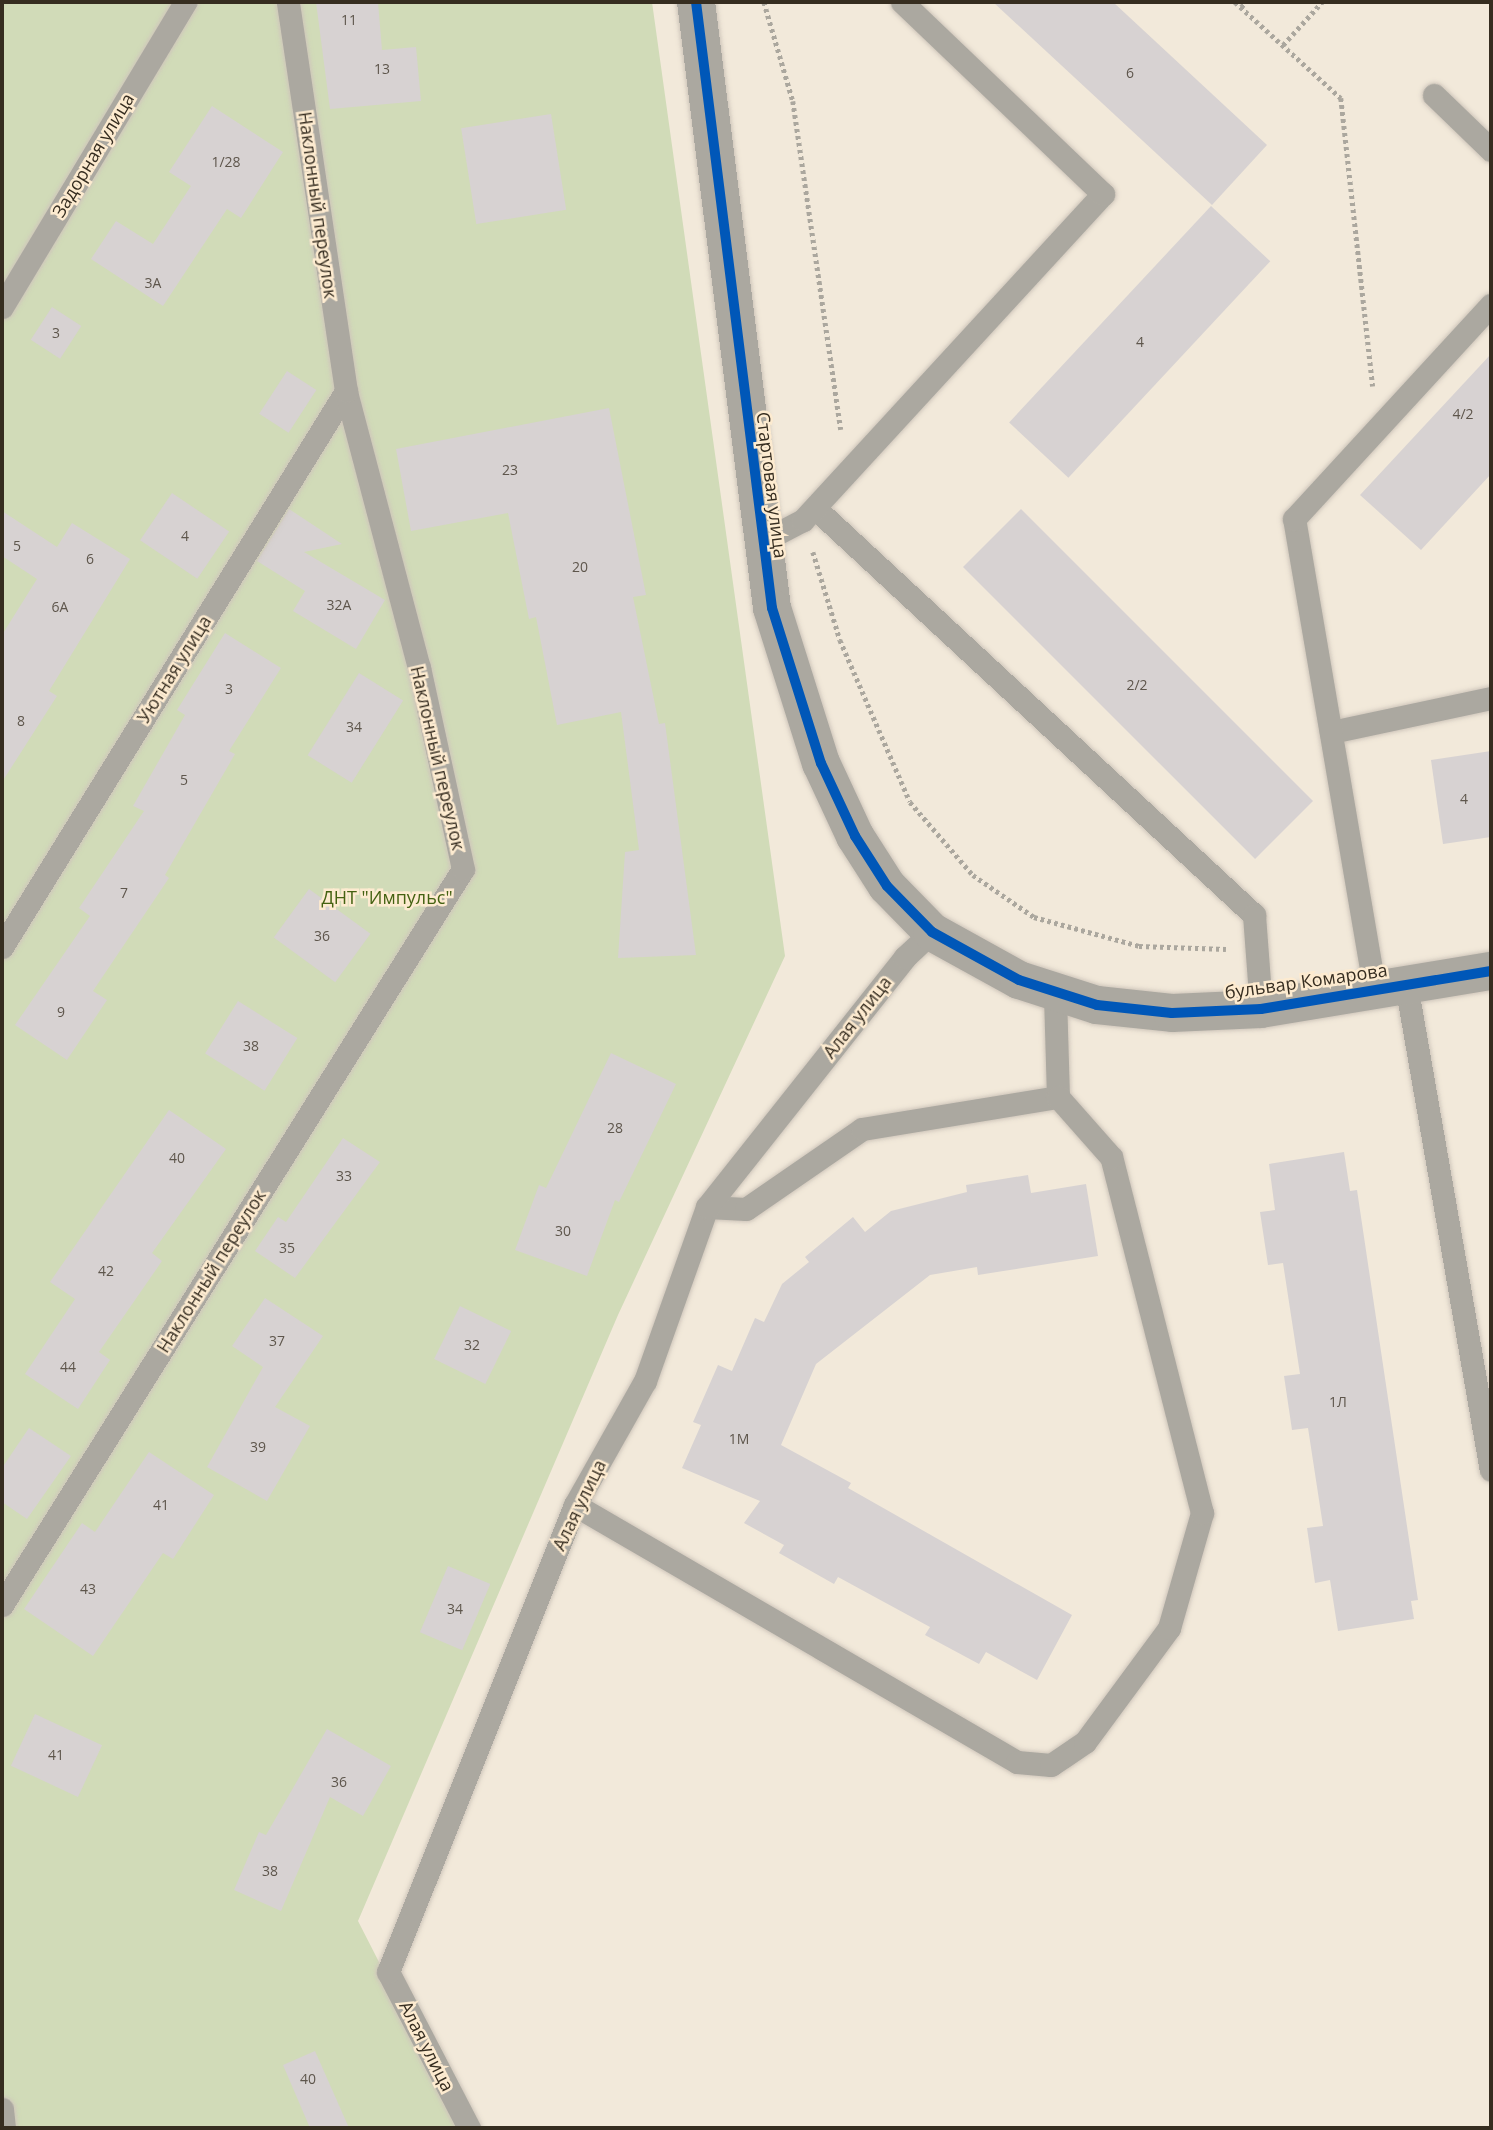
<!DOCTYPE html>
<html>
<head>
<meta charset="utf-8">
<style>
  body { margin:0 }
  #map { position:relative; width:1493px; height:2130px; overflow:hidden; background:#f2e9da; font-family:"Open Sans",sans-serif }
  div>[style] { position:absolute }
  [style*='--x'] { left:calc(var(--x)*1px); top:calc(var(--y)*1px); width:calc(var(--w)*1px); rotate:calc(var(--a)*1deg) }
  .green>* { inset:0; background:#d1dbb8 }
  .building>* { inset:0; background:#d7d2d2; transform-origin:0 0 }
  .path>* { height:4.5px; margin-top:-2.25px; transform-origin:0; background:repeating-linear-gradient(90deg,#aba79e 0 3.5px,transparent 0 7px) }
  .roads { filter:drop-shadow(0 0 2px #cfc6bb) drop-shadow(0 0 2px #cfc6bb) }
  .service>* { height:23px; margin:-11.5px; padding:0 11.5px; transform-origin:11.5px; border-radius:11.5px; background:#aba8a0 }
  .tertiary>* { height:38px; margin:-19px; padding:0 19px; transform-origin:19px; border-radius:19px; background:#aba8a0 }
  .cycleway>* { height:10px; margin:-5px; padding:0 5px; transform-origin:5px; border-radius:5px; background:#0057b8 }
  span { translate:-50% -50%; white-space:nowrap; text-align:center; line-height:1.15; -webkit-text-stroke:5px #fdebd0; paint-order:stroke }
  .number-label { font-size:14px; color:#5e564c }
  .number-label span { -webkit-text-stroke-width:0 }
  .street-label { font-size:18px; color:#362d20 }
  .park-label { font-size:18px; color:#446212 }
  .frame { position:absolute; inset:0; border:4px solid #362d20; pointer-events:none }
</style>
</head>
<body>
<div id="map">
  <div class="green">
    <div style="clip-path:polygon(2px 2px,652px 2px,785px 956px,618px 1315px,358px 1921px,464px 2128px,2px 2128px)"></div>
  </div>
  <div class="building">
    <div style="clip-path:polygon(316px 2px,378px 2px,382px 50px,416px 47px,421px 101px,330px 109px)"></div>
    <div style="clip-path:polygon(993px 2px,1113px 2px,1267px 145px,1212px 205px)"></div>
    <div style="clip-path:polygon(212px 106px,283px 152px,241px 218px,227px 209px,163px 306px,91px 259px,116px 221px,153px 244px,191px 186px,169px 172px)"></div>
    <div style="left:551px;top:114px;width:97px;height:91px;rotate:81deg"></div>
    <div style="left:1211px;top:206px;width:81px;height:296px;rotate:43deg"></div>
    <div style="left:52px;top:307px;width:35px;height:39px;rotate:33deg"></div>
    <div style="clip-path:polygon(1491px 354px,1491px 474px,1421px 550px,1360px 495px)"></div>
    <div style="left:287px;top:371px;width:35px;height:51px;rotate:33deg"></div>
    <div style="clip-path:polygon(609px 408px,646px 595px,633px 597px,659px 724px,665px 723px,696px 955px,618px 958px,625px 852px,639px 850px,621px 712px,557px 725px,536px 617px,529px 619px,508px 513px,411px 531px,396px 449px)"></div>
    <div style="left:172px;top:493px;width:69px;height:57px;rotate:34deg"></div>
    <div style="clip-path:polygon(289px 509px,342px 544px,304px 552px,385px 600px,356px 649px,293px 611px,305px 591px,257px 561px)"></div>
    <div style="left:1021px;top:509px;width:413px;height:82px;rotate:45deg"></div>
    <div style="clip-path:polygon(2px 511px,57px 547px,72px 523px,130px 559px,49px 691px,57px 696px,2px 782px,2px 635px,37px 579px,2px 556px)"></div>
    <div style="clip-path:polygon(225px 633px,281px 668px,229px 751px,235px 754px,165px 875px,169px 878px,93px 991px,107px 1000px,67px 1060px,15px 1025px,90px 916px,79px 908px,144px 811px,133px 806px,185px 715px,177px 710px)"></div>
    <div style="left:359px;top:673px;width:52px;height:97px;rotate:32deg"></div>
    <div style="clip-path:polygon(1491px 751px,1491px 837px,1443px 844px,1431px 760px)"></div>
    <div style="left:309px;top:889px;width:76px;height:60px;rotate:36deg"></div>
    <div style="left:238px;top:1001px;width:70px;height:62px;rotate:32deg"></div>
    <div style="clip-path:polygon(611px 1053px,676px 1084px,619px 1202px,615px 1200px,587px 1276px,515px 1250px,539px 1185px,546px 1188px)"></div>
    <div style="clip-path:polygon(169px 1110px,226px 1149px,152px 1253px,162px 1261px,99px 1352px,110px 1360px,78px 1409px,25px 1374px,75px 1299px,50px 1282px)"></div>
    <div style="clip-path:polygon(343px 1138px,380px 1162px,295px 1278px,255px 1251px,278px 1217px,286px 1222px)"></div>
    <div style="clip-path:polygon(1344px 1152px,1350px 1191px,1357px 1190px,1418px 1600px,1411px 1601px,1414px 1619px,1338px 1631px,1330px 1580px,1315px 1583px,1307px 1528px,1323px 1526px,1308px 1428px,1292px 1430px,1284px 1376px,1300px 1374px,1283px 1263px,1268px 1265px,1260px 1212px,1275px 1210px,1269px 1164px)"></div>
    <div style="clip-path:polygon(1028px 1175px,1031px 1193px,1086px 1184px,1098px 1256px,978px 1275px,977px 1267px,930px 1275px,816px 1364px,781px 1445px,851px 1483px,848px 1488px,1072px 1615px,1037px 1680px,986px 1652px,979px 1664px,925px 1635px,930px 1627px,838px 1577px,834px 1584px,779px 1553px,784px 1545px,744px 1523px,760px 1501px,682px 1468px,701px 1425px,693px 1422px,718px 1365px,732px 1371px,755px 1318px,764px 1322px,782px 1284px,809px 1262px,805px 1257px,853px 1217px,865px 1232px,891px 1211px,967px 1192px,966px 1185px)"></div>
    <div style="clip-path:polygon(265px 1298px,323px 1336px,275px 1407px,310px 1426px,267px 1501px,207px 1467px,263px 1367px,232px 1346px)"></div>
    <div style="left:460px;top:1306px;width:57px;height:59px;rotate:26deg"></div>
    <div style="clip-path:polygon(29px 1428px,71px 1456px,27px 1519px,2px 1502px,2px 1468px)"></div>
    <div style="clip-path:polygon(149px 1452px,214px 1495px,173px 1559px,163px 1553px,93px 1656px,24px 1609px,82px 1523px,95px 1532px)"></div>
    <div style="left:448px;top:1566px;width:46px;height:72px;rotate:23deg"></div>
    <div style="left:35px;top:1714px;width:74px;height:57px;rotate:25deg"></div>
    <div style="clip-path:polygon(327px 1729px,391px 1766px,363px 1816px,330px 1797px,281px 1911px,234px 1890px,259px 1832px,266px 1835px)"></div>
    <div style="clip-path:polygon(315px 2051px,349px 2128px,310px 2128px,283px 2065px)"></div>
  </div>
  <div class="path">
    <div style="--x:764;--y:2;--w:103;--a:73.7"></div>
    <div style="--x:793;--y:101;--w:332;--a:81.7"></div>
    <div style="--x:1235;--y:2;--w:143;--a:42.2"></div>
    <div style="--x:1341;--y:98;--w:290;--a:83.7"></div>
    <div style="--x:1241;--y:7;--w:7;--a:-45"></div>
    <div style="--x:1283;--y:45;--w:58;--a:-47.8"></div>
    <div style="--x:813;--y:552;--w:92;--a:72.9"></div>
    <div style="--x:840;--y:640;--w:176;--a:66.6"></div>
    <div style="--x:910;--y:802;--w:96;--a:49.2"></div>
    <div style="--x:973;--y:875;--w:74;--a:34.5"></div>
    <div style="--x:1034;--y:917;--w:109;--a:15.4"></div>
    <div style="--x:1139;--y:946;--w:87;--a:2"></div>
  </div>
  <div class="roads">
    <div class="service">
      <div style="--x:1434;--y:95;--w:79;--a:44"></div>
      <div style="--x:2;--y:307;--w:356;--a:-59"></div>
      <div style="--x:815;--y:508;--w:599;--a:42.83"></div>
      <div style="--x:1254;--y:915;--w:94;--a:85.7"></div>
      <div style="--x:761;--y:542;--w:47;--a:-27.6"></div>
      <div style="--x:803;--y:520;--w:443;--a:-47.4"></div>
      <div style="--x:1103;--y:194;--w:278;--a:-136.3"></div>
      <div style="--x:1331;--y:732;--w:164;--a:-12"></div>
      <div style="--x:2;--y:947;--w:654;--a:-58.25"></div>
      <div style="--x:1406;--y:984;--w:493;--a:80.1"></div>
      <div style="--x:1375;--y:992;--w:480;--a:-99.7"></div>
      <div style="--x:1294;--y:519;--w:291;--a:-47.4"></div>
      <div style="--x:707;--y:1207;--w:39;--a:3"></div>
      <div style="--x:746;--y:1209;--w:141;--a:-34.6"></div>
      <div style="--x:862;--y:1129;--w:199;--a:-9.3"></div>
      <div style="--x:1058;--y:1097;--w:104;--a:-91.7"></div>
      <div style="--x:575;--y:1505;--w:511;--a:30.18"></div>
      <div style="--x:1017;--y:1762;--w:34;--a:5"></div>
      <div style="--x:1051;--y:1765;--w:41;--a:-34.1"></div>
      <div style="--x:1085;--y:1742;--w:142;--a:-53.6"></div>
      <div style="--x:1169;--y:1628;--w:120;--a:-74"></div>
      <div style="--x:1202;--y:1513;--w:367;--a:-104.3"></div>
      <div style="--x:1111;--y:1157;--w:80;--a:-131.5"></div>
      <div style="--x:2;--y:1605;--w:868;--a:-57.94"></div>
      <div style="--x:463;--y:869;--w:206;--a:-102.3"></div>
      <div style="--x:419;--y:668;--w:286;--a:-104.8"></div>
      <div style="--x:346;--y:391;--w:393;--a:-98.5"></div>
      <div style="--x:2;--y:2109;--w:19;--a:84"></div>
      <div style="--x:469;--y:2128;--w:176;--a:-117.4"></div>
      <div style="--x:388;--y:1972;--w:503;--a:-68.18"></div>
      <div style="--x:575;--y:1505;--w:142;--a:-60.6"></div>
      <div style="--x:645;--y:1381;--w:185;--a:-70.4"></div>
      <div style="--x:707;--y:1207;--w:319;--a:-51.6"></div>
      <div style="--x:905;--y:957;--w:37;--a:-43"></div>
    </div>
    <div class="tertiary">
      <div style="--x:696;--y:2;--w:611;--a:82.85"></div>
      <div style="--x:772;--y:608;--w:163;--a:72.5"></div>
      <div style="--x:821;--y:763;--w:81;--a:65"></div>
      <div style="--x:855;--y:836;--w:59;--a:57.4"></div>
      <div style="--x:887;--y:886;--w:64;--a:45.6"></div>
      <div style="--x:932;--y:932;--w:99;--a:28.9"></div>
      <div style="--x:1019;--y:980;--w:82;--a:17.8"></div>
      <div style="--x:1097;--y:1005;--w:75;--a:6.1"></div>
      <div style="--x:1172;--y:1013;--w:89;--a:-2.6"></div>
      <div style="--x:1261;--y:1009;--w:233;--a:-9.4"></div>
    </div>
  </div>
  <div class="cycleway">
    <div style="--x:696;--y:2;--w:611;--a:82.85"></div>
    <div style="--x:772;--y:608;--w:163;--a:72.5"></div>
    <div style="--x:821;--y:763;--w:81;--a:65"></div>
    <div style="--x:855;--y:836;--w:59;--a:57.4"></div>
    <div style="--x:887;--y:886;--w:64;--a:45.6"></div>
    <div style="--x:932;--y:932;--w:99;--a:28.9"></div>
    <div style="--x:1019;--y:980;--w:82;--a:17.8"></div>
    <div style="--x:1097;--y:1005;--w:75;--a:6.1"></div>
    <div style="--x:1172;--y:1013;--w:89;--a:-2.6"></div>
    <div style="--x:1261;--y:1009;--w:233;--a:-9.4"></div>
  </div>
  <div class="number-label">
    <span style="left:349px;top:20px">11</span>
    <span style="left:382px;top:69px">13</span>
    <span style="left:1130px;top:73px">6</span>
    <span style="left:226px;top:162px">1/28</span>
    <span style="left:153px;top:283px">3А</span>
    <span style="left:56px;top:333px">3</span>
    <span style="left:1140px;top:342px">4</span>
    <span style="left:1463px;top:414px">4/2</span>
    <span style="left:510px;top:470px">23</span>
    <span style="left:185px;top:536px">4</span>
    <span style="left:17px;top:546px">5</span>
    <span style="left:90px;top:559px">6</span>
    <span style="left:580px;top:567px">20</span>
    <span style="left:339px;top:605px">32А</span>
    <span style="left:60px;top:607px">6А</span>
    <span style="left:1137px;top:685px">2/2</span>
    <span style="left:229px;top:689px">3</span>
    <span style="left:21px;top:721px">8</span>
    <span style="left:354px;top:727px">34</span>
    <span style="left:184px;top:780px">5</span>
    <span style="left:1464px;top:799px">4</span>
    <span style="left:124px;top:893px">7</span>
    <span style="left:322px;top:936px">36</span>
    <span style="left:61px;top:1012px">9</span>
    <span style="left:251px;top:1046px">38</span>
    <span style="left:615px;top:1128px">28</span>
    <span style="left:177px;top:1158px">40</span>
    <span style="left:344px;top:1176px">33</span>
    <span style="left:563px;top:1231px">30</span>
    <span style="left:287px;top:1248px">35</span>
    <span style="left:106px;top:1271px">42</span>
    <span style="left:277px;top:1341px">37</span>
    <span style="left:472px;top:1345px">32</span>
    <span style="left:68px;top:1367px">44</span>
    <span style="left:1338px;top:1402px">1Л</span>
    <span style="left:739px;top:1439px">1М</span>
    <span style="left:258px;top:1447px">39</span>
    <span style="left:161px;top:1505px">41</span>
    <span style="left:88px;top:1589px">43</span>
    <span style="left:455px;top:1609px">34</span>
    <span style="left:56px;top:1755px">41</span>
    <span style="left:339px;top:1782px">36</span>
    <span style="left:270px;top:1871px">38</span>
    <span style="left:308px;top:2079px">40</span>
  </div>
  <div class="street-label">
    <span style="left:93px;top:155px;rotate:-59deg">Задорная улица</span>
    <span style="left:318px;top:205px;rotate:82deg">Наклонный переулок</span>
    <span style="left:772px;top:485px;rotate:83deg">Стартовая улица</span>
    <span style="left:174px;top:669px;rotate:-58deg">Уютная улица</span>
    <span style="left:438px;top:758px;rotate:77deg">Наклонный переулок</span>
    <span style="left:1306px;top:981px;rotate:-8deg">бульвар Комарова</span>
    <span style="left:857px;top:1017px;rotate:-52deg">Алая улица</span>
    <span style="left:211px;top:1271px;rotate:-58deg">Наклонный переулок</span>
    <span style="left:579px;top:1505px;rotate:-64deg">Алая улица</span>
    <span style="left:427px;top:2046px;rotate:63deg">Алая улица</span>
  </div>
  <div class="park-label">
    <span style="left:387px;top:897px">ДНТ "Импульс"</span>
  </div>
  <div class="frame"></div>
</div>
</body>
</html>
